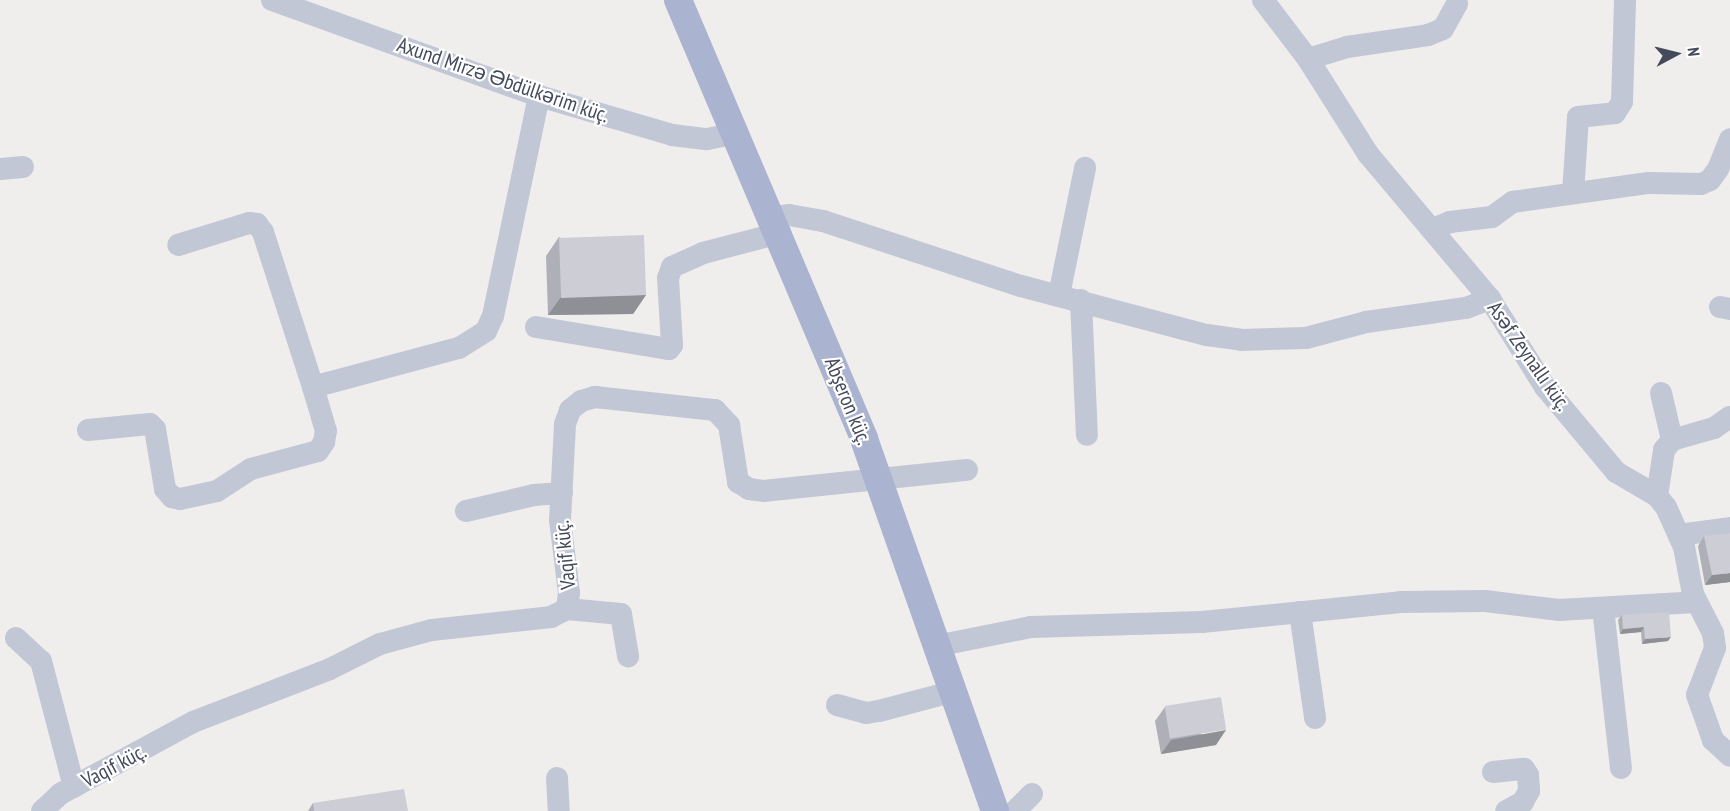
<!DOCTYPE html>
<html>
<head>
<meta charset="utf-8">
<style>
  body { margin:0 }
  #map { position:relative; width:1730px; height:811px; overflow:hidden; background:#f0eeed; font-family:"PT Sans Narrow",sans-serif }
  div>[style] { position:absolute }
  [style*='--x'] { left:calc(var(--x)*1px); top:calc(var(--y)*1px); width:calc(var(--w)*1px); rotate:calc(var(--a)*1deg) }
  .minor>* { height:22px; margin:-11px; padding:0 11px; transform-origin:11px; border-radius:11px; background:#c2c7d6 }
  .major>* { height:28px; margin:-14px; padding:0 14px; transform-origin:14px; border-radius:14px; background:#aab3cf }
  .wall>* { inset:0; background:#afb0b7 }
  .shaded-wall>* { inset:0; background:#8f9095 }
  .building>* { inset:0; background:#cccdd5; transform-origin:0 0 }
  span { translate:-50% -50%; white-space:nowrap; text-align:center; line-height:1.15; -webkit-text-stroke:4.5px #fff; paint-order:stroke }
  .street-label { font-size:21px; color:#444a5c }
  .north { position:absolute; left:1646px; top:24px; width:60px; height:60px; -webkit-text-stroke:4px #fff; paint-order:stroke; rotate:83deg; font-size:16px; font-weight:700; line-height:24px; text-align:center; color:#444a5c }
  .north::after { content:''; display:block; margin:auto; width:21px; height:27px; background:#444a5c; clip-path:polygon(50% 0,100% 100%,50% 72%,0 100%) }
</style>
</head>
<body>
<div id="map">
  <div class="minor">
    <div style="--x:272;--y:0;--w:284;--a:19.8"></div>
    <div style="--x:539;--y:96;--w:139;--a:16.3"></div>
    <div style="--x:672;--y:135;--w:35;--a:7"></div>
    <div style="--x:707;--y:139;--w:31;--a:-11"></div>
    <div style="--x:1263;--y:0;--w:74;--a:52.7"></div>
    <div style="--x:1308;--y:59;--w:112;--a:57.7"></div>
    <div style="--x:1368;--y:154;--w:189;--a:49.9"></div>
    <div style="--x:1490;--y:299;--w:104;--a:58"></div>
    <div style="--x:1545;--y:387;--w:111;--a:50.1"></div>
    <div style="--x:1616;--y:472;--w:48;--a:30.3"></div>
    <div style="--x:1657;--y:496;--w:14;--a:51"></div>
    <div style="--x:1666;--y:507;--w:44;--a:65.8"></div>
    <div style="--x:1684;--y:547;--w:48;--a:79.2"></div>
    <div style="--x:1693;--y:594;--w:44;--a:62.9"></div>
    <div style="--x:1713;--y:633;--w:15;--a:82"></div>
    <div style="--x:1715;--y:648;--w:50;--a:111"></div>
    <div style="--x:1697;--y:695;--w:48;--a:70.4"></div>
    <div style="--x:1713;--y:740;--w:23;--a:43"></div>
    <div style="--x:1308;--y:59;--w:41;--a:-17.1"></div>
    <div style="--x:1347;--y:47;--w:82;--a:-8.4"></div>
    <div style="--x:1428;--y:35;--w:16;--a:-22"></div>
    <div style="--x:1443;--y:29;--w:29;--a:-61"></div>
    <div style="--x:0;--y:169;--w:23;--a:-5"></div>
    <div style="--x:1573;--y:193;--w:76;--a:-86.2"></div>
    <div style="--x:1578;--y:117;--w:37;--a:-6"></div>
    <div style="--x:1615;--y:113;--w:13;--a:-58"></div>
    <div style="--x:1622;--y:102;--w:102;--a:-88.3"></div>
    <div style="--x:773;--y:217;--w:16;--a:-7"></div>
    <div style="--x:789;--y:215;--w:35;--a:10"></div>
    <div style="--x:823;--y:221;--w:208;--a:18.2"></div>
    <div style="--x:1021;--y:286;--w:192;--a:14.8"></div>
    <div style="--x:1207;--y:335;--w:34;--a:8"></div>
    <div style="--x:1241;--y:340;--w:65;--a:-1.8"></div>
    <div style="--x:1306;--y:338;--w:62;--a:-14.9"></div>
    <div style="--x:1366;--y:322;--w:101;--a:-8"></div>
    <div style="--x:1466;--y:308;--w:26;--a:-21"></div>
    <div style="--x:1432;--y:229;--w:19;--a:-21"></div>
    <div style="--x:1450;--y:222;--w:42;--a:-6.8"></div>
    <div style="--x:1492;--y:217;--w:26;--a:-36"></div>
    <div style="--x:1513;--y:202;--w:137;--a:-8"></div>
    <div style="--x:1649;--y:183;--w:52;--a:1.1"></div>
    <div style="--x:1701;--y:184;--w:10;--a:-24"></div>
    <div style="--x:1710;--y:180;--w:14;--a:-54"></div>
    <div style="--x:1718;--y:169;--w:32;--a:-68"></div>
    <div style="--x:1059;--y:295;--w:130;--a:-78.4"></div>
    <div style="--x:1081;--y:300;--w:135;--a:87.5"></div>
    <div style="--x:1720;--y:307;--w:10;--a:11"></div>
    <div style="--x:536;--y:327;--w:135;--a:9.4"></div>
    <div style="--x:669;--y:349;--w:5;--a:-53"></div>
    <div style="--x:672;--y:345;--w:67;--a:-93.4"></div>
    <div style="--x:668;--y:278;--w:12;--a:-70"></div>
    <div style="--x:672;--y:267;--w:34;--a:-24"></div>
    <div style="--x:703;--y:253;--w:80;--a:-14.6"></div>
    <div style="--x:313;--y:387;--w:151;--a:-15"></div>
    <div style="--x:459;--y:348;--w:32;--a:-32"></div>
    <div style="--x:486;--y:331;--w:17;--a:-65"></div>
    <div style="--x:493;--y:316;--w:225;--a:-78.2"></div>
    <div style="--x:1661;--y:393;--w:48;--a:76.8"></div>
    <div style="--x:88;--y:430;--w:62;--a:-5.5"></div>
    <div style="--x:150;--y:424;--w:7;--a:45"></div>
    <div style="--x:155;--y:429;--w:61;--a:80.5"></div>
    <div style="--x:165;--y:489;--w:11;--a:49"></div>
    <div style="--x:172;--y:497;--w:8;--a:14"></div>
    <div style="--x:180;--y:499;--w:38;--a:-12"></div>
    <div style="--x:217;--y:491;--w:40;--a:-32.9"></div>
    <div style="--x:251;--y:469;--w:69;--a:-15"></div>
    <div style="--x:318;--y:451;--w:11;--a:-56"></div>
    <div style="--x:324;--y:442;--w:11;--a:-80"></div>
    <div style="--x:326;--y:431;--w:46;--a:-106.5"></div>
    <div style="--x:313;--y:387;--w:163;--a:-107.9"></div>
    <div style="--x:263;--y:232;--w:10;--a:-127"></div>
    <div style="--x:257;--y:224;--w:8;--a:-173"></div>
    <div style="--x:249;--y:223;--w:74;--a:162.8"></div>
    <div style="--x:1657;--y:496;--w:47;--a:-81.3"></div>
    <div style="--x:1664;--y:450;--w:13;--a:-51"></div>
    <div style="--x:1672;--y:440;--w:44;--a:-15.9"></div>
    <div style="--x:1714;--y:428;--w:19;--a:-35"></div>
    <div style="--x:466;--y:511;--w:70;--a:-13.2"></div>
    <div style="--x:534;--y:495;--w:28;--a:-4"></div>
    <div style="--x:1679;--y:535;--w:51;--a:-7.8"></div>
    <div style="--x:1603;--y:608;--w:161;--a:83.6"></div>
    <div style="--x:567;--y:609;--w:54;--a:5.3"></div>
    <div style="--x:621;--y:614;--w:43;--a:80.5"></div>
    <div style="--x:1300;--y:612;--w:107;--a:81.9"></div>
    <div style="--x:16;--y:638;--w:34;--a:43"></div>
    <div style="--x:41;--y:661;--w:130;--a:75.3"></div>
    <div style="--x:936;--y:646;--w:97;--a:-11.3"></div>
    <div style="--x:1031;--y:627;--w:171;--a:-1.7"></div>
    <div style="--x:1202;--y:622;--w:200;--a:-5.7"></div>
    <div style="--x:1401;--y:602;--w:84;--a:-0.7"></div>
    <div style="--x:1485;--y:601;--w:75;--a:6.9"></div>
    <div style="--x:1559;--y:610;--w:137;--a:-3.3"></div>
    <div style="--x:837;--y:705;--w:30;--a:15"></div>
    <div style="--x:866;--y:713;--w:13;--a:-9"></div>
    <div style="--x:879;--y:711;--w:74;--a:-14.8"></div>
    <div style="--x:1493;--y:772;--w:31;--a:-6"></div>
    <div style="--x:1524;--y:769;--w:7;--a:56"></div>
    <div style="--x:1528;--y:775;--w:16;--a:86"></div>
    <div style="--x:1529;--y:791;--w:13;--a:119"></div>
    <div style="--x:1523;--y:802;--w:19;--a:152"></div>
    <div style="--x:557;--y:778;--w:33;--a:87"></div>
    <div style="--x:42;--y:811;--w:25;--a:-43"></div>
    <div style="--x:60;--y:794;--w:151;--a:-28.4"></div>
    <div style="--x:193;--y:722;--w:147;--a:-21.1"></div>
    <div style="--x:330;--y:669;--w:56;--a:-26.6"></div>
    <div style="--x:380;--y:644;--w:54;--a:-15.1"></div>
    <div style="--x:432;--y:630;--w:120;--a:-6.2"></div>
    <div style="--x:551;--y:617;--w:18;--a:-27"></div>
    <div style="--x:567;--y:609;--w:16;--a:-83"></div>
    <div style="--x:569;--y:593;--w:74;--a:-97"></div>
    <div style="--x:560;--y:520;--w:96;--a:-87"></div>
    <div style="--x:565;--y:424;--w:15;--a:-70"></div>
    <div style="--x:570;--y:410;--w:14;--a:-39"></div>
    <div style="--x:581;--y:401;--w:15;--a:-16"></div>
    <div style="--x:595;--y:397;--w:121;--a:6.2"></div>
    <div style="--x:715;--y:410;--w:21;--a:47"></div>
    <div style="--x:729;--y:425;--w:58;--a:81"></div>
    <div style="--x:738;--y:482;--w:13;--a:32"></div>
    <div style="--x:749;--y:489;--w:14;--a:8"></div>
    <div style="--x:763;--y:491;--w:205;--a:-5.9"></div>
    <div style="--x:1015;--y:811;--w:24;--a:-45"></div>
  </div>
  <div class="major">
    <div style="--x:678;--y:0;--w:477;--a:67"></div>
    <div style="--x:864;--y:439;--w:394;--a:70.6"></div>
  </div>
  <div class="wall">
    <div style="clip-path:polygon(559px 237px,646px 295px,633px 314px,548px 315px,546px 256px)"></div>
    <div style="clip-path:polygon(1704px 536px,1730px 582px,1705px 585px,1698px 546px)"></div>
    <div style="clip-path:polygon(1622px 615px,1668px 641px,1642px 644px,1641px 632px,1620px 634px,1618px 620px)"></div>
    <div style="clip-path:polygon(1165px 707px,1216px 745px,1161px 754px,1155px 721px)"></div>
    <div style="clip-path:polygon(313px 803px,408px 811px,308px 811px)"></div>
  </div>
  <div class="shaded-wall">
    <div style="clip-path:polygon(646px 295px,633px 314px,548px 315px,561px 297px)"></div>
    <div style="clip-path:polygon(1730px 573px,1730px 582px,1705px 585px,1712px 575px)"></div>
    <div style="clip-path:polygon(1644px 627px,1641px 632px,1620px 634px,1623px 629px)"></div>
    <div style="clip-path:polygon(1671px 637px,1668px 641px,1642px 644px,1645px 639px)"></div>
    <div style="clip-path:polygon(1226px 730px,1216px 745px,1161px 754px,1171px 740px)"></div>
  </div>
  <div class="building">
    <div style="left:644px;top:235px;width:60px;height:85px;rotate:88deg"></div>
    <div style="clip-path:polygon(1730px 533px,1730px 573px,1712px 575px,1704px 536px)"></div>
    <div style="clip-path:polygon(1669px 612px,1671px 637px,1645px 639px,1644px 627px,1623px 629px,1622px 615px)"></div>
    <div style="left:1221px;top:697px;width:33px;height:57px;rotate:81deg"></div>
    <div style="clip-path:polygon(404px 789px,408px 811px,314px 811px,313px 803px)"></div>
  </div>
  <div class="street-label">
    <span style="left:503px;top:80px;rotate:19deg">Axund Mirzə Əbdülkərim küç.</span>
    <span style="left:1529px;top:356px;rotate:55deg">Asəf Zeynallı küç.</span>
    <span style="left:848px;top:401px;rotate:68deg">Abşeron küç.</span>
    <span style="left:565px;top:555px;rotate:-96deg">Vaqif küç.</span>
    <span style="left:114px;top:766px;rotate:-28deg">Vaqif küç.</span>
  </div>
  <div class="north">N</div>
</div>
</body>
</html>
